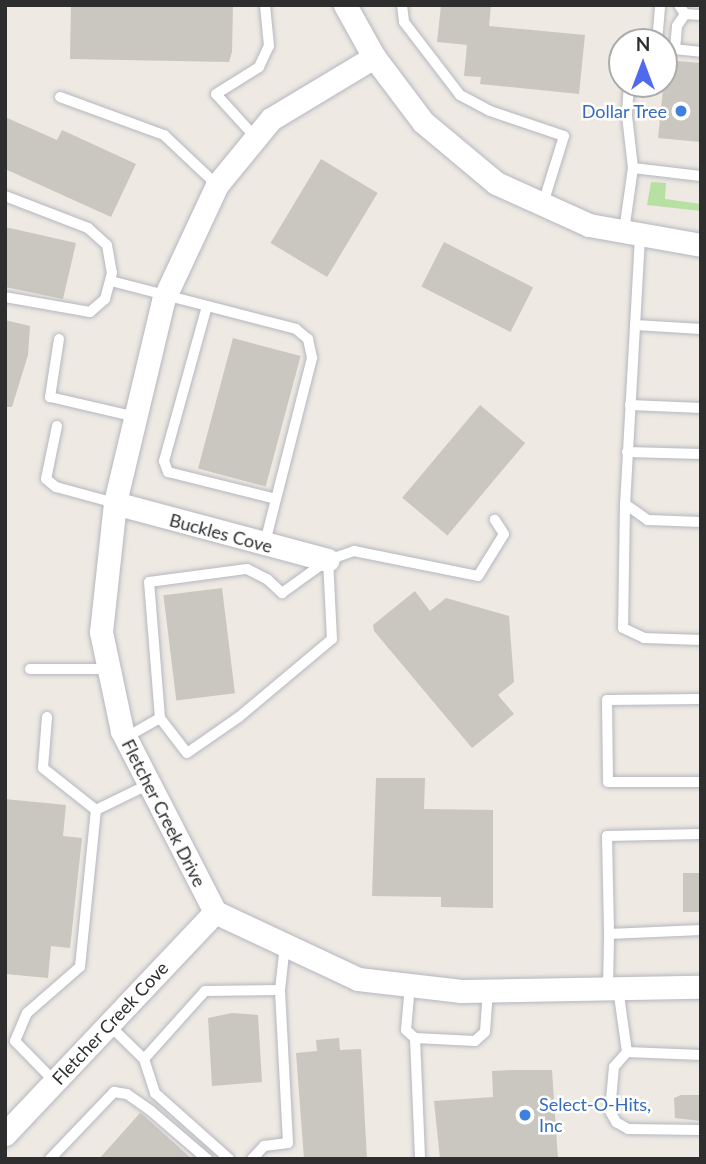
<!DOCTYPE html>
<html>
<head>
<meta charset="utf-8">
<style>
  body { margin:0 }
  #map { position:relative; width:706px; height:1164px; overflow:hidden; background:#eee9e2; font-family:Lato,sans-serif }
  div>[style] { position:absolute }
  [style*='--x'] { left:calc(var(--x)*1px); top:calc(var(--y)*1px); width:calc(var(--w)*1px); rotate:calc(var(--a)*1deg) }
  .green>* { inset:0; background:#b7e0a3 }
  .building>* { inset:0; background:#cac7c0; transform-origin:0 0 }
  .roads { filter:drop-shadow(0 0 2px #b5b7c0) drop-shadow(0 0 2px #b5b7c0) }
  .service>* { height:10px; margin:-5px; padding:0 5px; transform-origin:5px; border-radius:5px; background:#fff }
  .minor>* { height:23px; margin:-11.5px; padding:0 11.5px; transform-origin:11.5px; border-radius:11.5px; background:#fff }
  .dots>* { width:19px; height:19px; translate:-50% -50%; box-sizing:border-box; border:4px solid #fff; border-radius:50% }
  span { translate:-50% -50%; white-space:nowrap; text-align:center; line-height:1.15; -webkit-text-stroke:5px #fff; paint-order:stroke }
  .shop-label { font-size:18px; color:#366cbe }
  .right { translate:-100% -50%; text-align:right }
  .left { translate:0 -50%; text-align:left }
  .street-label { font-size:18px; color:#2e2e2e }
  .frame { position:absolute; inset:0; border:7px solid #2e2e2e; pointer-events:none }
  .north { position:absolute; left:608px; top:28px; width:70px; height:70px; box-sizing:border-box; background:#fff; border:2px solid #ababab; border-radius:50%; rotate:0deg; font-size:19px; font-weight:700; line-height:28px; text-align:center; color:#2e2e2e }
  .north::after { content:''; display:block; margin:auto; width:24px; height:32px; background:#506aed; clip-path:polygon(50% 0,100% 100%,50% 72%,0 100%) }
</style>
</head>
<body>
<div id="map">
  <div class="green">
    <div style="clip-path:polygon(651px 182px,666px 183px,665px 199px,701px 204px,701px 211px,647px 205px)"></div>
  </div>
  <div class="building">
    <div style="clip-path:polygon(71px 5px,233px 5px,232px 52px,229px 62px,70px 59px)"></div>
    <div style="clip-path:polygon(441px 5px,491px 5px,489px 26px,585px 35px,579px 94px,480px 84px,481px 77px,464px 76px,467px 45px,437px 42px)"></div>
    <div style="clip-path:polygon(666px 60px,701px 63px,701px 142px,658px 138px)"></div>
    <div style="clip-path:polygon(5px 117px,57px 140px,62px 130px,136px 164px,111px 217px,5px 169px)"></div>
    <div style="left:321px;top:159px;width:66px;height:98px;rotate:31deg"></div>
    <div style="clip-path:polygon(5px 227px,76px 243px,63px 299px,5px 287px)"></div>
    <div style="left:444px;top:242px;width:100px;height:50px;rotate:27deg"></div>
    <div style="clip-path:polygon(5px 320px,30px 326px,28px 355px,12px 407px,5px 407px)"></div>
    <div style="left:233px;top:338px;width:70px;height:135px;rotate:15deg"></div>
    <div style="left:480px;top:405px;width:59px;height:121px;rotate:40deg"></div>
    <div style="left:222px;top:588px;width:106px;height:59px;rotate:83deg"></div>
    <div style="clip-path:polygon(415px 591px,430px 611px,446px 598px,509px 616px,514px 682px,498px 695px,514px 714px,472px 748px,374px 631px,373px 625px)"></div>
    <div style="clip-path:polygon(376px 778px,425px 778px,424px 809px,493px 810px,493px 908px,441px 907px,441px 897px,372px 896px)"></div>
    <div style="clip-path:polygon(5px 799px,66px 805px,63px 836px,82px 838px,70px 948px,51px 946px,48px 978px,5px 974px)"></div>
    <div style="left:701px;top:873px;width:39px;height:18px;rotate:90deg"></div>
    <div style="clip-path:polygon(232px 1013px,258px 1015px,262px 1082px,212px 1086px,208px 1018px)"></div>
    <div style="clip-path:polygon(339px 1038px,340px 1050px,361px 1049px,367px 1159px,304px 1159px,296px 1053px,317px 1051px,316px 1040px)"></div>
    <div style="clip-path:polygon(512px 1070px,552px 1070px,558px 1159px,440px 1159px,434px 1101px,493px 1097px,492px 1071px)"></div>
    <div style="clip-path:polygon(681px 1095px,701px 1095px,701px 1121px,675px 1118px,674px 1098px)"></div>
    <div style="clip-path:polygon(140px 1113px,142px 1114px,192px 1159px,99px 1159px)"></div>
  </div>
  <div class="roads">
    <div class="service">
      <div style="--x:402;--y:5;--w:17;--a:83"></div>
      <div style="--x:404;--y:22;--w:92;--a:52.5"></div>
      <div style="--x:460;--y:95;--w:34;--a:28"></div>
      <div style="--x:490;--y:111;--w:78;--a:18.7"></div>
      <div style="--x:564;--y:136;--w:71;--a:107.2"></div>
      <div style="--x:679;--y:5;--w:11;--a:56"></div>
      <div style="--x:685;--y:14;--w:16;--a:4"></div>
      <div style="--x:657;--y:42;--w:37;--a:-85"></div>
      <div style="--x:664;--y:48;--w:37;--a:6"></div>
      <div style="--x:675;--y:49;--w:23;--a:-85"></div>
      <div style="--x:677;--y:26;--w:14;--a:-56"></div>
      <div style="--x:629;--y:84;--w:32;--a:94"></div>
      <div style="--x:627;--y:116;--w:52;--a:83.4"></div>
      <div style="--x:633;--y:168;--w:68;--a:6.7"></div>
      <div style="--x:60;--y:97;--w:111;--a:20.1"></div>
      <div style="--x:164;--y:135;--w:73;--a:43.3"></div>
      <div style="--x:256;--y:138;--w:59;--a:-132.3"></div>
      <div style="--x:216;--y:94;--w:51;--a:-32.1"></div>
      <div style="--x:259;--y:67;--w:23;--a:-65"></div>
      <div style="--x:269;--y:46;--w:41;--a:-95.6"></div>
      <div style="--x:5;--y:196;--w:89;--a:21.1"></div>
      <div style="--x:88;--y:228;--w:25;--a:42"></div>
      <div style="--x:107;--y:245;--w:28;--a:80"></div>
      <div style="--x:112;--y:273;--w:27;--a:105"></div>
      <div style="--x:105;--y:299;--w:20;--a:139"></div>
      <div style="--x:90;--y:312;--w:86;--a:-170"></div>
      <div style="--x:624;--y:231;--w:64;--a:-81.9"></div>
      <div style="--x:640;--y:237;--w:267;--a:93.2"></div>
      <div style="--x:625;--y:504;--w:28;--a:35"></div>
      <div style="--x:648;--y:520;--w:53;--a:2.2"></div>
      <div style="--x:111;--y:281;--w:191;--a:14.5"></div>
      <div style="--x:296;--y:329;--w:16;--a:40"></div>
      <div style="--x:308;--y:339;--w:19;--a:78"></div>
      <div style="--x:312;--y:358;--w:194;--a:104.3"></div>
      <div style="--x:207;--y:306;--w:161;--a:105.5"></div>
      <div style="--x:164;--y:461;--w:12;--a:70"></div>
      <div style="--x:168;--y:472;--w:111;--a:14"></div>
      <div style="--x:635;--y:325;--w:66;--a:3.5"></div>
      <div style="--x:59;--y:339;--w:59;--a:98.8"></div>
      <div style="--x:50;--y:397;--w:88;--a:13.1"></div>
      <div style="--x:630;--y:405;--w:71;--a:2.4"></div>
      <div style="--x:57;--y:426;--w:54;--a:101.7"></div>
      <div style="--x:46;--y:479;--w:13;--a:39"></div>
      <div style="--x:56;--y:487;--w:61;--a:15.2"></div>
      <div style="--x:627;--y:452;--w:74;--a:1.5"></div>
      <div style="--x:625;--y:504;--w:124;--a:90.9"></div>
      <div style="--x:623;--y:628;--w:23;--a:25"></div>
      <div style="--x:644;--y:638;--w:57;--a:2"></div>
      <div style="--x:30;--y:669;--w:79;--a:0"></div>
      <div style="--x:701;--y:699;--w:94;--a:179.4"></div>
      <div style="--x:607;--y:700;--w:82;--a:89.3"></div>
      <div style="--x:608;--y:782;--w:93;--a:0"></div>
      <div style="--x:47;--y:717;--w:51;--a:94.5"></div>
      <div style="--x:43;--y:768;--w:68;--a:38.4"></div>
      <div style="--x:160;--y:718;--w:44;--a:52.4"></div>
      <div style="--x:187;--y:753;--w:63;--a:-34.7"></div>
      <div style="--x:239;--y:717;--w:121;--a:-40"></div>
      <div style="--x:332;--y:639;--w:79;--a:-92.9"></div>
      <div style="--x:125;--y:738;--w:40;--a:-29.7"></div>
      <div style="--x:160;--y:718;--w:136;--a:-94.6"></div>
      <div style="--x:149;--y:582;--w:99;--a:-7.6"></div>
      <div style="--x:247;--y:569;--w:22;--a:27"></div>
      <div style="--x:267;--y:579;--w:21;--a:43"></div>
      <div style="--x:282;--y:593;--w:57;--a:-35.7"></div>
      <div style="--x:328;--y:560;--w:28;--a:-19"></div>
      <div style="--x:354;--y:551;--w:126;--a:11.4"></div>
      <div style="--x:478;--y:576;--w:49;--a:-58.2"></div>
      <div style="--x:504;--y:534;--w:17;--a:-123"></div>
      <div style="--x:701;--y:834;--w:94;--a:178.8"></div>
      <div style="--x:607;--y:836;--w:98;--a:88.8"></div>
      <div style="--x:609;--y:934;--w:92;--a:-2.5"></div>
      <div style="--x:410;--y:985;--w:45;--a:95.1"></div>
      <div style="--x:406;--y:1030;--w:12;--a:42"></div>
      <div style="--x:415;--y:1038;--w:60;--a:2.9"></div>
      <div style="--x:475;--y:1041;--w:13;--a:-42"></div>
      <div style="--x:485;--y:1032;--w:42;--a:-85.9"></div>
      <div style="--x:608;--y:988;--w:54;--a:-88.9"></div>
      <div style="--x:618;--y:988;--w:65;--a:82"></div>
      <div style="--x:627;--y:1052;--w:74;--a:2.3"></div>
      <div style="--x:109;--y:1025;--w:49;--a:44.2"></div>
      <div style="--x:144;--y:1059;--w:91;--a:-48.1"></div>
      <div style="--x:205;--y:991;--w:75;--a:-0.8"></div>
      <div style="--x:280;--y:990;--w:45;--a:-83.7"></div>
      <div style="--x:415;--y:1038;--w:121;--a:87.6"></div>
      <div style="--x:627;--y:1052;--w:20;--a:131"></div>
      <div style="--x:614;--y:1067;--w:44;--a:95.2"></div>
      <div style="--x:610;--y:1111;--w:13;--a:61"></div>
      <div style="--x:616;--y:1122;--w:14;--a:30"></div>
      <div style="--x:628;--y:1129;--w:73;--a:0.8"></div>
      <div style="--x:144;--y:1059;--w:36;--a:72"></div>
      <div style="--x:155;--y:1093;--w:99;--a:41.7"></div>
      <div style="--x:55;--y:1082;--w:57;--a:-134.3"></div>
      <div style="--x:15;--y:1041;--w:30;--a:-67"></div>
      <div style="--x:27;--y:1013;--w:70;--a:-41"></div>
      <div style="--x:80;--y:967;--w:158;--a:-84.2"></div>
      <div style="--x:96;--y:810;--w:57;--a:-26.1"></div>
      <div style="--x:50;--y:1159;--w:93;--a:-46.3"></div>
      <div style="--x:114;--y:1092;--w:13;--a:9"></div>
      <div style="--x:127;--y:1094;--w:29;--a:35"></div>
      <div style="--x:151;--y:1111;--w:74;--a:40.6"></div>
      <div style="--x:252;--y:1159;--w:18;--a:-47"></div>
      <div style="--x:264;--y:1146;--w:24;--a:-7"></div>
      <div style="--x:288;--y:1143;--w:153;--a:-93"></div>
    </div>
    <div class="minor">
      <div style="--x:345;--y:5;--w:60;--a:60.9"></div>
      <div style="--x:374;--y:57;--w:81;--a:53"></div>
      <div style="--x:423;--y:122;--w:95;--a:39.9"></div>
      <div style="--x:496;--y:183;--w:102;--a:24.3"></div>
      <div style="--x:589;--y:225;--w:114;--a:10.1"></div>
      <div style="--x:374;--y:57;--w:120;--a:149"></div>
      <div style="--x:271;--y:119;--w:85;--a:129.3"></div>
      <div style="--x:217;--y:185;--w:128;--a:115"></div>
      <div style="--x:163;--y:301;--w:208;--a:103.4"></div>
      <div style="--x:115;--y:503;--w:130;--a:96.2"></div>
      <div style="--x:101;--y:632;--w:101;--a:78"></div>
      <div style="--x:122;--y:731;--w:203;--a:62.8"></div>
      <div style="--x:215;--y:912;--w:158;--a:25.1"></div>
      <div style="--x:358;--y:979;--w:104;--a:6.6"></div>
      <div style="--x:461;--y:991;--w:240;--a:-1"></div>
      <div style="--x:115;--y:503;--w:220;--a:15"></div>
      <div style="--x:5;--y:1134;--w:306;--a:-46.6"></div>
    </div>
  </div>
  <div class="dots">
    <div style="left:681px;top:111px;background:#3f7fe0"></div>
    <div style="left:525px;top:1115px;background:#3f7fe0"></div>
  </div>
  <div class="shop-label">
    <span class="right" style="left:667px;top:111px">Dollar Tree</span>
    <span class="left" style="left:539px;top:1115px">Select-O-Hits,<br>Inc</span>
  </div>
  <div class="street-label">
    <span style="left:221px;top:533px;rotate:15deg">Buckles Cove</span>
    <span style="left:164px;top:813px;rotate:63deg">Fletcher Creek Drive</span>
    <span style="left:110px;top:1023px;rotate:-47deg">Fletcher Creek Cove</span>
  </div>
  <div class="frame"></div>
  <div class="north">N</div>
</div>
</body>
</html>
